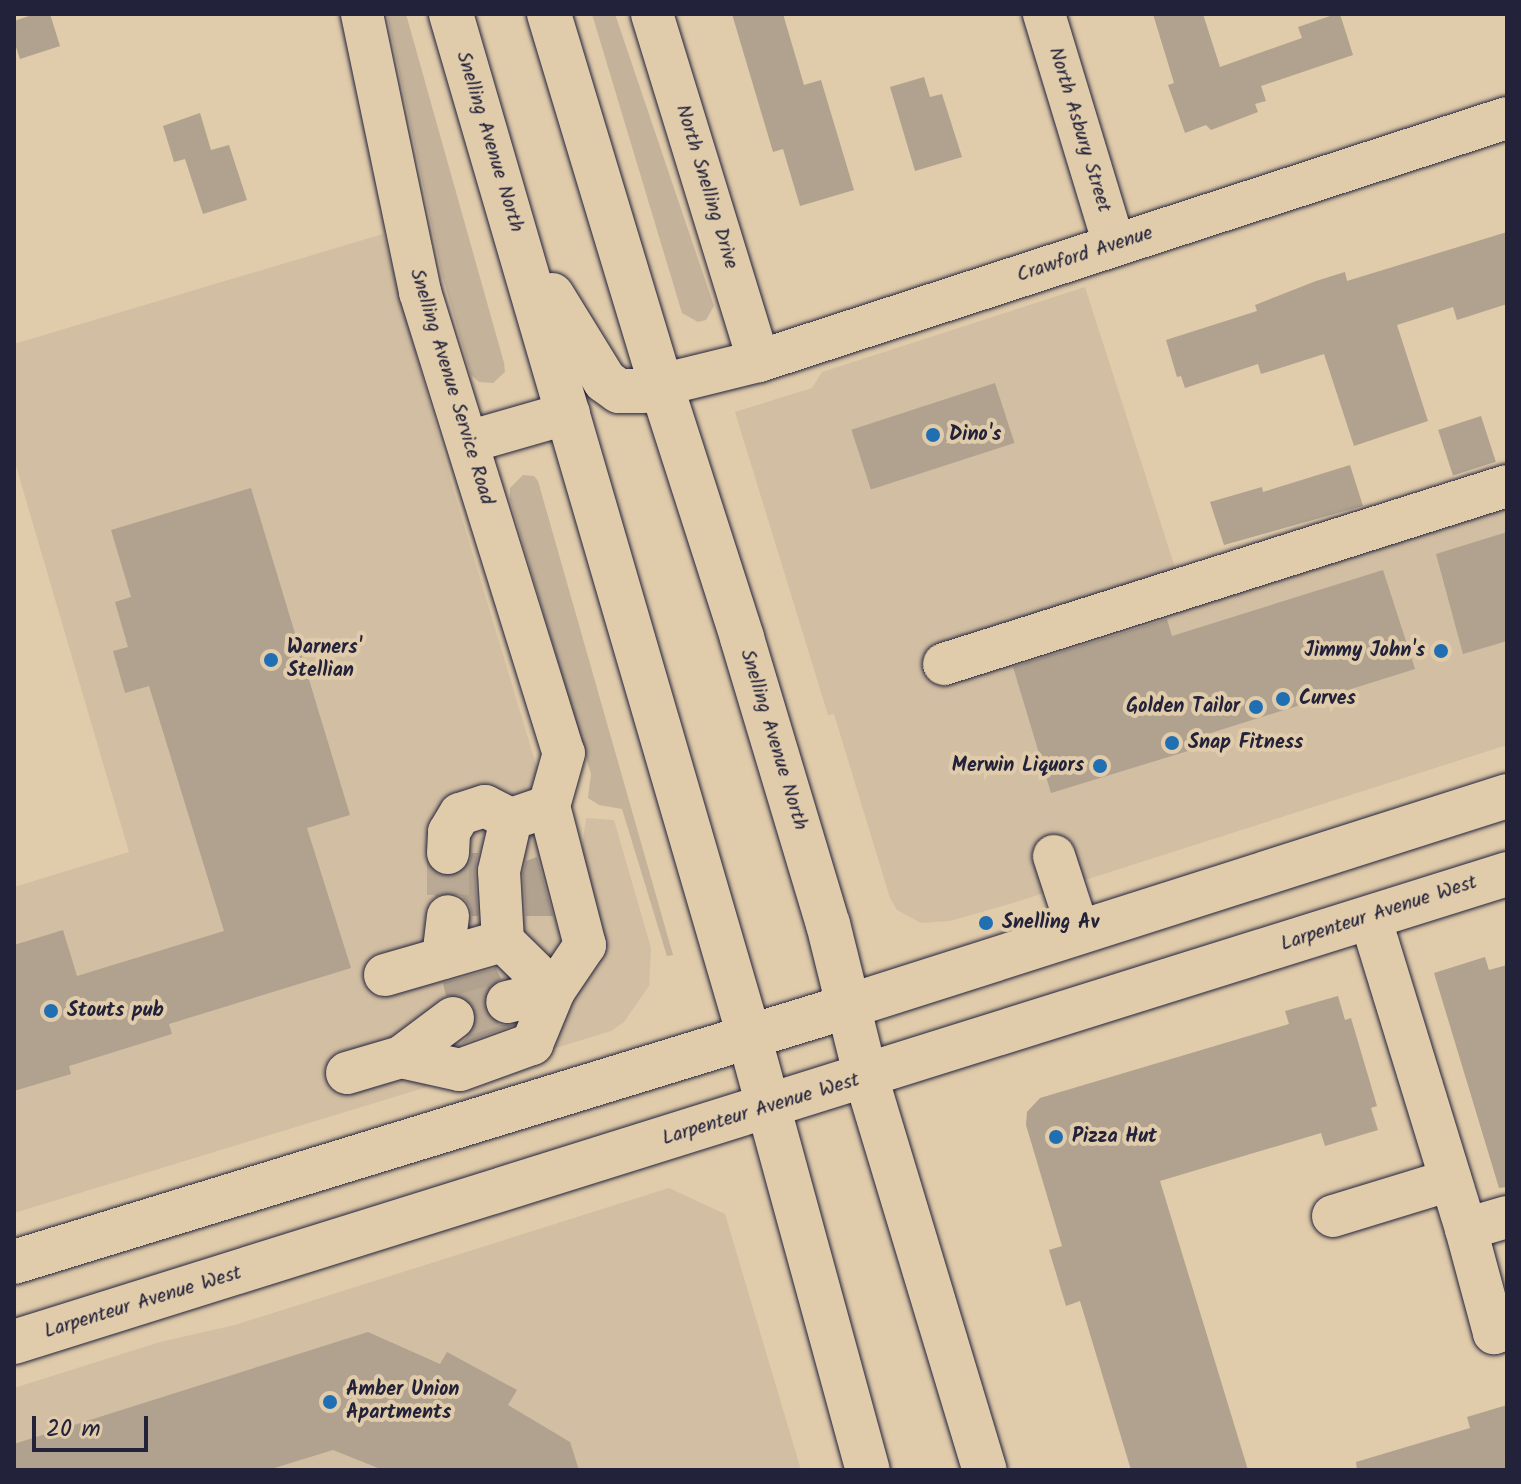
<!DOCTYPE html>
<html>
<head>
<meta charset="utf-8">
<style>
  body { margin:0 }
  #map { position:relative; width:1521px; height:1484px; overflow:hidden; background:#e0cbaa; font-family:Kalam,sans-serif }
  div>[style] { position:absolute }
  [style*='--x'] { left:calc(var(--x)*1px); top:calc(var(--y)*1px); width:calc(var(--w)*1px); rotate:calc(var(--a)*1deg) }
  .built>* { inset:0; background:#d2bea2 }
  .green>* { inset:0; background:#c4b29a }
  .building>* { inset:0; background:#b1a18f; transform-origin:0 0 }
  .minor-tunnel>* { height:42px; margin-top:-21px; transform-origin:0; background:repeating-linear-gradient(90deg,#baa994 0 42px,transparent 0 63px) }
  .roads { filter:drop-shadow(0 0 2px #22223b) drop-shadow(0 0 2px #22223b) }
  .minor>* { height:42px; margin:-21px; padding:0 21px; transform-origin:21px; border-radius:21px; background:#e0cbaa }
  .major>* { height:44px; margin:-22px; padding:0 22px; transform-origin:22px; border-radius:22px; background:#e0cbaa }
  .dots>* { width:22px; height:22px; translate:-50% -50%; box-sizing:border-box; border:4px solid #e0cbaa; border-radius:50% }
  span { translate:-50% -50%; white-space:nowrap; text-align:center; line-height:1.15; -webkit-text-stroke:8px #e0cbaa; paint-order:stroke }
  .street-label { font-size:20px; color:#22223b }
  .poi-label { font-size:20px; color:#22223b; font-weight:700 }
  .left { translate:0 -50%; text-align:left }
  .right { translate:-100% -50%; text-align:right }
  .frame { position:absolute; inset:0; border:16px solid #22223b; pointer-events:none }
  .scale { position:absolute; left:32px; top:1416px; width:116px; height:36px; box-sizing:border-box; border:4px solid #22223b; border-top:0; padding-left:10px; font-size:24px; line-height:28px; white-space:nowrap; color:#22223b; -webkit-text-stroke:6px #e0cbaa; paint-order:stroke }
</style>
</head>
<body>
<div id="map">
  <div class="built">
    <div style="clip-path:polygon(383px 234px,454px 492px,535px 761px,566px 847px,582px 848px,586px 818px,614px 820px,651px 948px,649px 986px,624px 1022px,611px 1031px,14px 1213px,14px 887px,129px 852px,14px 459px,14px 344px)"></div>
    <div style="clip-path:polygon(1085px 287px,1187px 605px,1507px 503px,1507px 745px,1013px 903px,950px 921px,921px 923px,897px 910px,890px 898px,834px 714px,828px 715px,735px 412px,812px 388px,822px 372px)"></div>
    <div style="clip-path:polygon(669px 1188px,725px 1214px,801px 1470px,14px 1470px,14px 1388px,160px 1342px,235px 1325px)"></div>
  </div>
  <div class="green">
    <div style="clip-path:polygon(387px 14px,406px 14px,504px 363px,505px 372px,493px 383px,479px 382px,471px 375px,442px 275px)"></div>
    <div style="clip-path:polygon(592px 14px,615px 14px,714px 306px,706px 320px,698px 322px,682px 313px)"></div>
    <div style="clip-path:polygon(523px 475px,534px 476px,538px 481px,673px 955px,667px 956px,622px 809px,599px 805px,588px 798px,591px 774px,510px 499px,510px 488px)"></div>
  </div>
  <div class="building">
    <div style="clip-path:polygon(35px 14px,50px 14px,60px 46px,20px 59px,14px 41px,14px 21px)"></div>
    <div style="clip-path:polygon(732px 14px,783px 14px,804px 85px,821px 80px,854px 190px,800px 206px,783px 149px,773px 152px)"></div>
    <div style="clip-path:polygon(1153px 14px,1203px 14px,1220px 67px,1302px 38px,1298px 27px,1336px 14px,1340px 14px,1353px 55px,1261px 86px,1266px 101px,1255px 104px,1258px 112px,1211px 130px,1206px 125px,1185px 133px,1168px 85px,1174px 83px)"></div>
    <div style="clip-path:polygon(924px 77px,930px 97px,942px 94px,962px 157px,915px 171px,890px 87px)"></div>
    <div style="clip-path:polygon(200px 113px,211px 150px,229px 145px,247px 200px,203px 214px,185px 159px,174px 162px,163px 126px)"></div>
    <div style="clip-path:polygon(1507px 232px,1507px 304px,1457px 320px,1453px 307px,1397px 325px,1428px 421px,1354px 446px,1324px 354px,1261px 374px,1258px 364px,1185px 388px,1181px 376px,1177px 377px,1166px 340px,1257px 311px,1255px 305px,1316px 281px,1345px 272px,1347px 281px)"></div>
    <div style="left:995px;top:383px;width:63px;height:151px;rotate:72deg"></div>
    <div style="left:1481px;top:416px;width:48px;height:45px;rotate:72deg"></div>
    <div style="clip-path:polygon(1350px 465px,1363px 506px,1224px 545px,1210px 502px,1262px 487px,1263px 492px)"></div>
    <div style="clip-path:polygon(251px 488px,350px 815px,307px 828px,351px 968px,169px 1024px,172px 1034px,69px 1066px,71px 1074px,14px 1091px,14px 945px,63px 930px,77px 976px,224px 931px,149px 686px,125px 693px,113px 651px,128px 647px,115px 602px,131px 597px,111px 530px)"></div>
    <div style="clip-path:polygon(1507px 532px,1507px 641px,1463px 654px,1436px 554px)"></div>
    <div style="clip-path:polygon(1383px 570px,1415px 669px,1198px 737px,1201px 747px,1051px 793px,1013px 667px,1167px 619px,1172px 636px)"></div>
    <div style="clip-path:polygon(472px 853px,478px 853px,475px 872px,478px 916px,472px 916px,470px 906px,462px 896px,450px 892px,435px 897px,435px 873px,448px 877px,460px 874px,469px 865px)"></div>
    <div style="clip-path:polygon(537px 857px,553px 916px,526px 916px,523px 873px,526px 861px)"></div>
    <div style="clip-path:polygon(1485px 957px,1489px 970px,1507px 965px,1507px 1187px,1499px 1188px,1434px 973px)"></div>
    <div style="clip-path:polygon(496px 968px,501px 979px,484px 994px,484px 1008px,490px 1019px,499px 1025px,514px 1025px,461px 1044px,475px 1028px,477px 1014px,472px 1003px,463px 996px,446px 996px,443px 983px)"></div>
    <div style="clip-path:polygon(1338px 996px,1345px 1020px,1351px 1018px,1377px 1106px,1371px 1108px,1378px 1130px,1325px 1146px,1321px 1133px,1160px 1181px,1248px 1470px,1131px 1470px,1080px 1301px,1066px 1306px,1049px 1250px,1062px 1246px,1026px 1125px,1027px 1112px,1040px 1098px,1289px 1024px,1285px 1011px)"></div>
    <div style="clip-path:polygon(368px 1332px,440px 1364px,447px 1352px,517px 1390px,508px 1405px,570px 1442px,579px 1470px,383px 1470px,333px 1450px,268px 1470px,14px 1470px,14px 1444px)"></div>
    <div style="clip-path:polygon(1507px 1405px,1507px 1470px,1357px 1470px,1356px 1462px,1470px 1428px,1467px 1417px)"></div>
  </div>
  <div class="minor-tunnel">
    <div style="--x:448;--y:853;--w:63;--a:90"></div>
    <div style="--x:453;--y:1018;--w:56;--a:-16.5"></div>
  </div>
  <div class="roads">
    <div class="minor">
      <div style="--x:362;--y:14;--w:284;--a:78.2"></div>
      <div style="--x:420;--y:292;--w:483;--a:72.7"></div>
      <div style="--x:564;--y:753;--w:55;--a:105.8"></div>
      <div style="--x:549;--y:806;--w:144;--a:75.5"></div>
      <div style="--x:585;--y:945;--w:55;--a:124"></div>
      <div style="--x:554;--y:991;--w:48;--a:166.8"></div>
      <div style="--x:652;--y:14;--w:363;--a:72.9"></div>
      <div style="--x:1044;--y:14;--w:241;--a:73.1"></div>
      <div style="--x:661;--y:385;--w:101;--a:-13.8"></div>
      <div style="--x:759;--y:361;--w:786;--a:-18"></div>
      <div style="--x:468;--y:442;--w:105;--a:-16"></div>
      <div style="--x:944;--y:664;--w:590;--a:-17.55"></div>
      <div style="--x:448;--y:853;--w:21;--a:-87"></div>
      <div style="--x:449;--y:832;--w:21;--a:-59"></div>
      <div style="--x:460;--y:814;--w:26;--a:-18"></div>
      <div style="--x:485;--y:806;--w:29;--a:27"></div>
      <div style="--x:1054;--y:856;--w:81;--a:72"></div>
      <div style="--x:1370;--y:917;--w:326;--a:72.9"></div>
      <div style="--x:1466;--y:1229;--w:108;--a:74.9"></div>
      <div style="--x:1494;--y:1333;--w:14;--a:-17"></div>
      <div style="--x:443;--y:958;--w:42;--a:-83.2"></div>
      <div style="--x:385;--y:975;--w:123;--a:-16.1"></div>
      <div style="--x:503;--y:941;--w:70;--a:-93.3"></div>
      <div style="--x:499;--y:871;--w:53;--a:-77"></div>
      <div style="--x:511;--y:819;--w:40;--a:-18.9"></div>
      <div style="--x:401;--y:1057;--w:60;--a:12.4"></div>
      <div style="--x:460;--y:1070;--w:77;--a:-19.9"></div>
      <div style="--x:532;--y:1044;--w:57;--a:-67.5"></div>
      <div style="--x:554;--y:991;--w:71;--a:-135.6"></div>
      <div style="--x:347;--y:1073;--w:56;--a:-16.5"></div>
      <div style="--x:401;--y:1057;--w:65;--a:-36.9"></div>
      <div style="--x:1333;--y:1216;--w:123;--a:-17"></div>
      <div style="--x:1466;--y:1229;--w:43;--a:-16.3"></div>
    </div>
    <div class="major">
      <div style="--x:451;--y:14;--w:1065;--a:73.74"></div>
      <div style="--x:749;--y:1036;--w:450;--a:74.7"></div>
      <div style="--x:549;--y:14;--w:388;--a:73.2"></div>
      <div style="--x:661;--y:385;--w:266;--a:72.2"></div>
      <div style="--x:742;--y:638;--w:299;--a:73.3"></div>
      <div style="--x:828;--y:924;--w:158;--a:76.1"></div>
      <div style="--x:866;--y:1077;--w:411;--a:73.2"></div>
      <div style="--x:552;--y:295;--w:101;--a:58.4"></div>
      <div style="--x:605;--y:381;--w:17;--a:36"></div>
      <div style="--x:619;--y:391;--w:24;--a:0"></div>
      <div style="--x:643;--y:391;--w:19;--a:-18"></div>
      <div style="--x:14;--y:1262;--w:873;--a:-17.04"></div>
      <div style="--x:849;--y:1006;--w:691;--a:-17.7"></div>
      <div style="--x:14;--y:1342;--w:1565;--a:-17.4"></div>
    </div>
  </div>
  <div class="dots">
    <div style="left:933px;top:435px;background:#1f6fb2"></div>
    <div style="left:1441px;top:651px;background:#1f6fb2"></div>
    <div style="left:271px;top:660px;background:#1f6fb2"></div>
    <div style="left:1283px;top:699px;background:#1f6fb2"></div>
    <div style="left:1256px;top:707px;background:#1f6fb2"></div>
    <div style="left:1172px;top:743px;background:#1f6fb2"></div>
    <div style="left:1100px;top:766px;background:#1f6fb2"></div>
    <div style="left:986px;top:923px;background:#1f6fb2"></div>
    <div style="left:51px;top:1011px;background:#1f6fb2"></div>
    <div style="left:1056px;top:1137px;background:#1f6fb2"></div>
    <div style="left:330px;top:1402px;background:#1f6fb2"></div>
  </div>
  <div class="street-label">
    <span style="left:1079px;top:130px;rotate:73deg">North Asbury Street</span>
    <span style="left:489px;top:142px;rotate:73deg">Snelling Avenue North</span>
    <span style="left:706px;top:187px;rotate:73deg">North Snelling Drive</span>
    <span style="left:1085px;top:255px;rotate:-18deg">Crawford Avenue</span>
    <span style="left:451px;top:387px;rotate:73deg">Snelling Avenue Service Road</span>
    <span style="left:773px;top:740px;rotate:73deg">Snelling Avenue North</span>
    <span style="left:1379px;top:914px;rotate:-18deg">Larpenteur Avenue West</span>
    <span style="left:761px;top:1110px;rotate:-17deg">Larpenteur Avenue West</span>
    <span style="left:143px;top:1303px;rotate:-17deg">Larpenteur Avenue West</span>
  </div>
  <div class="poi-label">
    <span class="left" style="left:949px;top:435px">Dino's</span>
    <span class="left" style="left:287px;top:660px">Warners'<br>Stellian</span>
    <span class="right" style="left:1425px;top:651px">Jimmy John's</span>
    <span class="left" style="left:1299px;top:699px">Curves</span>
    <span class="right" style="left:1240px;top:707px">Golden Tailor</span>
    <span class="left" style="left:1188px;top:743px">Snap Fitness</span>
    <span class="right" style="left:1084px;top:766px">Merwin Liquors</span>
    <span class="left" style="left:1002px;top:923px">Snelling Av</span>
    <span class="left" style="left:67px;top:1011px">Stouts pub</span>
    <span class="left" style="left:1072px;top:1137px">Pizza Hut</span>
    <span class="left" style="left:346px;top:1402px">Amber Union<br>Apartments</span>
  </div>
  <div class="frame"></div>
  <div class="scale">20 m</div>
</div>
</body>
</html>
